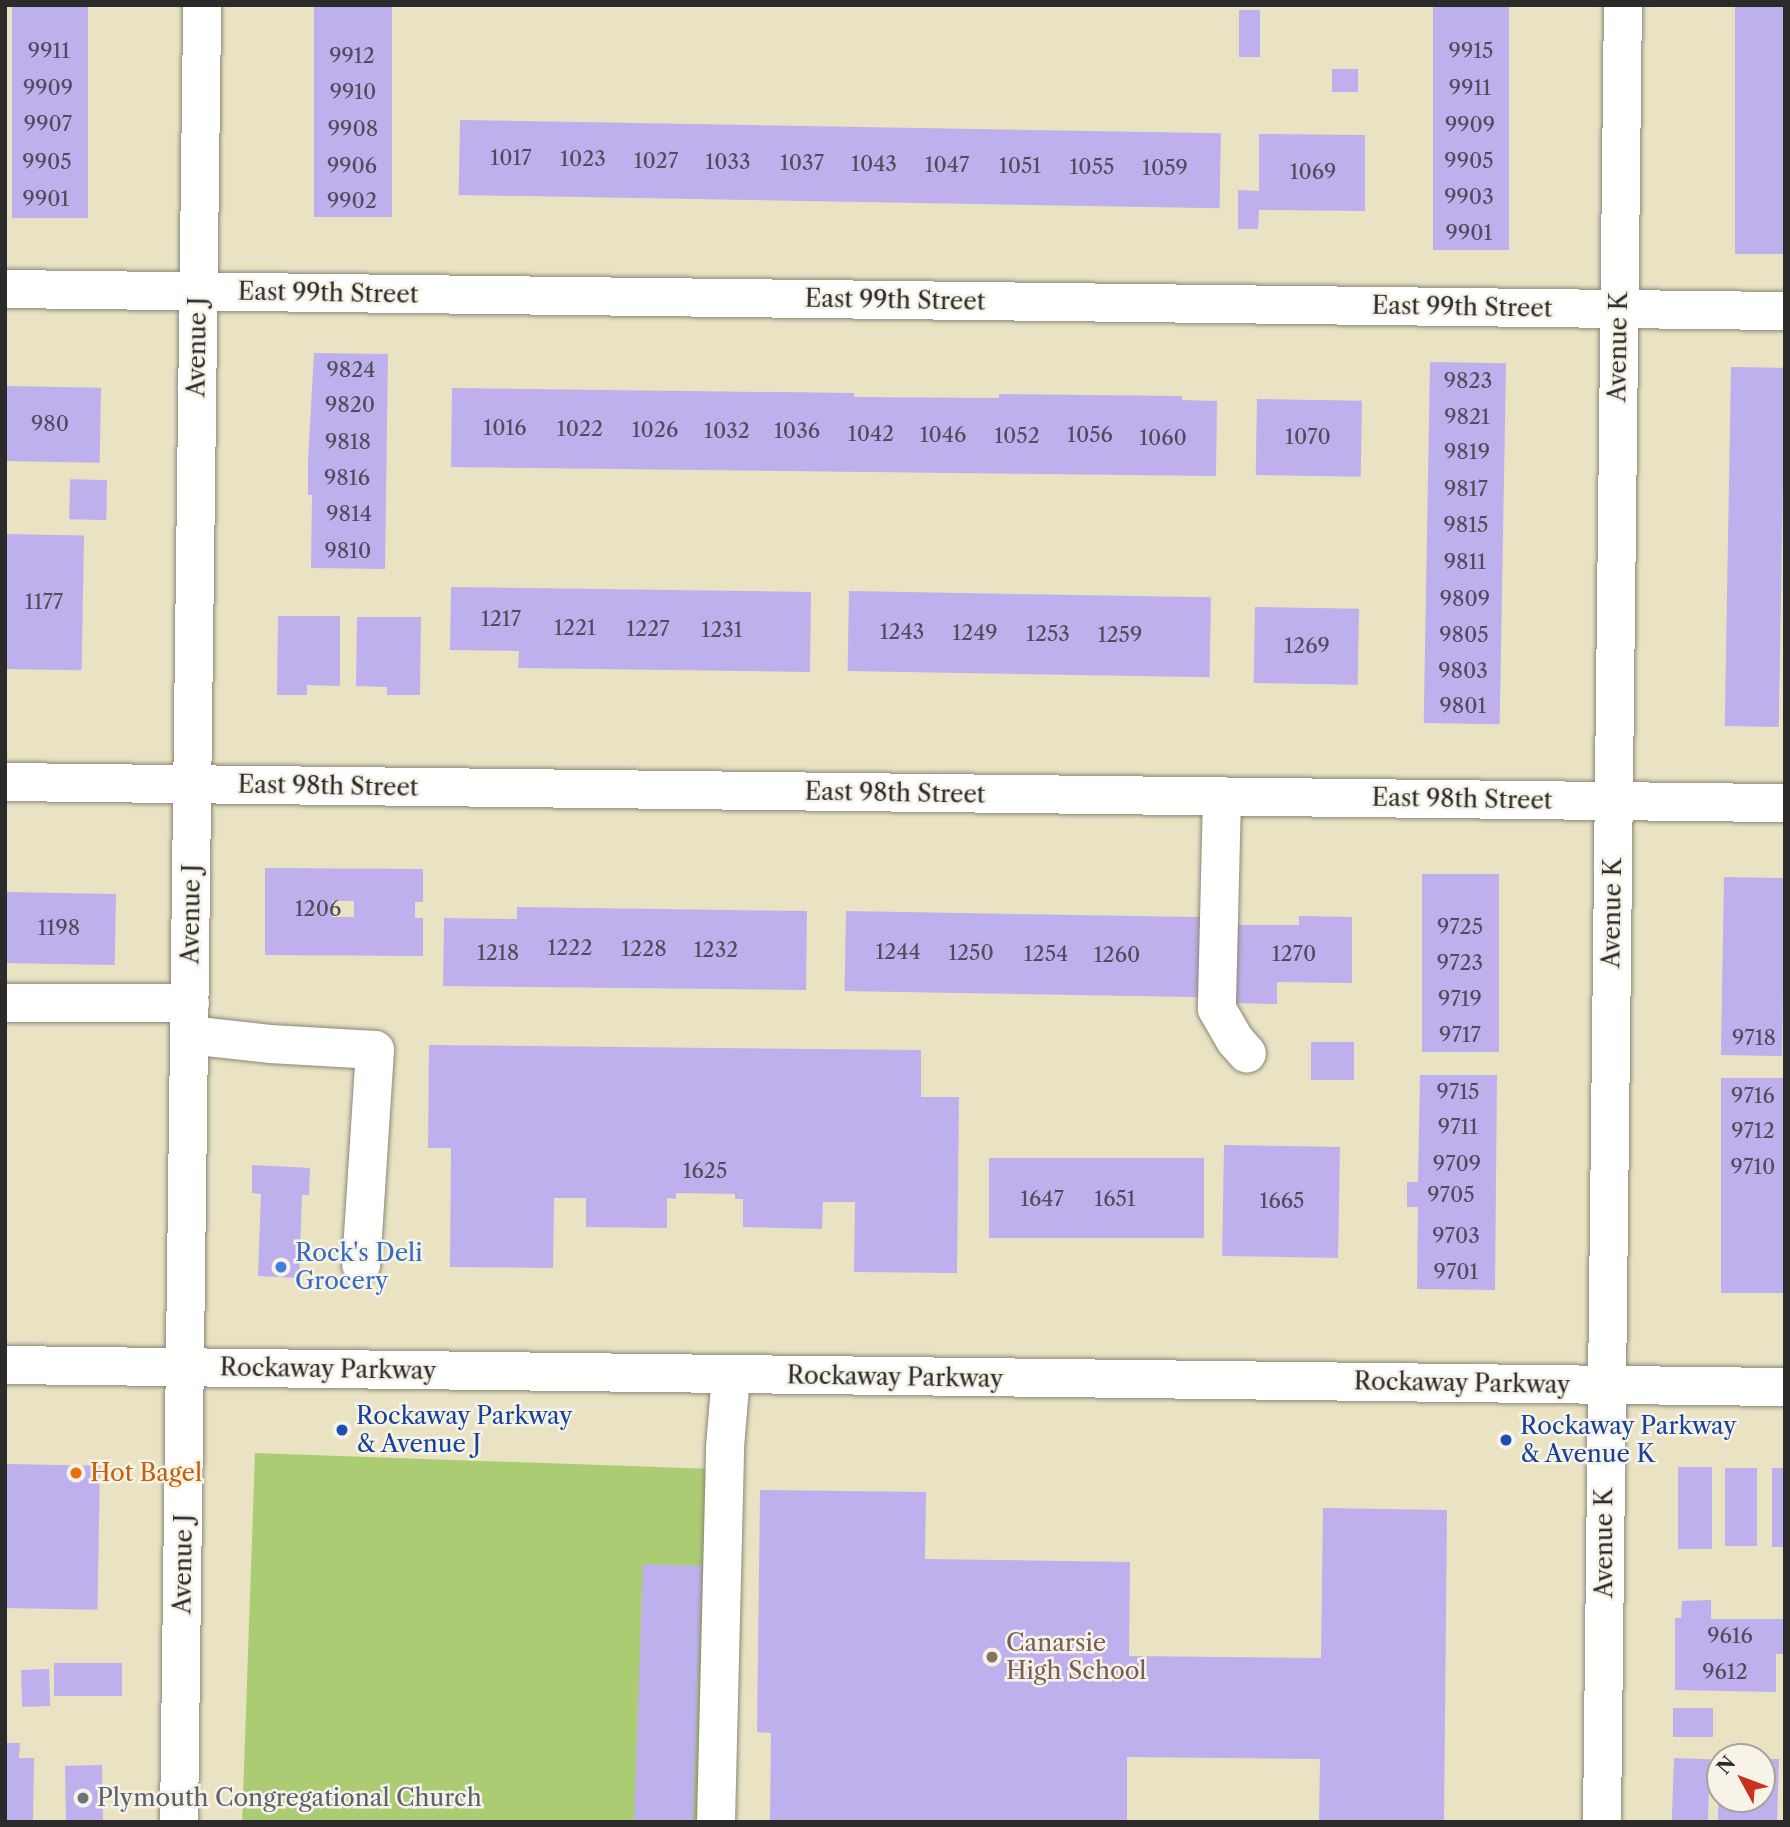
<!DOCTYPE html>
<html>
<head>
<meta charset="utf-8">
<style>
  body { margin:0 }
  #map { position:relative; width:1790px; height:1827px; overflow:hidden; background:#e9e3c4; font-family:"Libre Caslon Text",serif }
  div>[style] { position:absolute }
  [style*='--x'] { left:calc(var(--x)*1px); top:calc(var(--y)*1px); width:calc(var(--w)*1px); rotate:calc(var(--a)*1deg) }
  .green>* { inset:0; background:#accc74; transform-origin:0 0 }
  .building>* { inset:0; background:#beb0ec; transform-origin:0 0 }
  .roads { filter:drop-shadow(0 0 2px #8a8778) drop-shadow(0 0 2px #8a8778) }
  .minor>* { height:38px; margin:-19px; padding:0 19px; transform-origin:19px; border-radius:19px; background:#fff }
  .major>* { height:38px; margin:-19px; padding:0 19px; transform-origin:19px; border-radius:19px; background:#fff }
  .dots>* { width:19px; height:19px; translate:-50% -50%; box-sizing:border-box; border:4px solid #f7f3e8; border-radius:50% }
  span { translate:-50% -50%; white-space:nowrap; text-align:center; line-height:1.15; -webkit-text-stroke:5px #f7f3e8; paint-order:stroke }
  .number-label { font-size:21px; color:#504c5b }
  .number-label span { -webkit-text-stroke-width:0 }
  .street-label { font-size:24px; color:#2b2b2b }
  .shop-label { font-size:24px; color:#366cbe }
  .left { translate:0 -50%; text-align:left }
  .transit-label { font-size:24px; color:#164399 }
  .food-label { font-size:24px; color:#c56008 }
  .education-label { font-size:24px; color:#785e54 }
  .worship-label { font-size:24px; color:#5b616d }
  .frame { position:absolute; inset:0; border:7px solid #2b2b2b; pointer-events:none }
  .north { position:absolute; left:1706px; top:1743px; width:70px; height:70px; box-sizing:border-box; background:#f7f3e8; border:2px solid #a5a39c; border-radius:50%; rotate:311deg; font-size:19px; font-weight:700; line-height:28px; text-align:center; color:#2b2b2b }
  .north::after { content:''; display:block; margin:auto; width:24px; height:32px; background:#c8321e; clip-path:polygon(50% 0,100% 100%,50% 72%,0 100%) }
</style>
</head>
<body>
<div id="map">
  <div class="green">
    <div style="left:255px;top:1453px;width:475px;height:369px;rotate:2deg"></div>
  </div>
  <div class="building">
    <div style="left:12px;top:5px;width:76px;height:213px"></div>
    <div style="left:314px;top:5px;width:78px;height:212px"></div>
    <div style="left:1433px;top:5px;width:76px;height:245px"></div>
    <div style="left:1735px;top:5px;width:50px;height:249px"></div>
    <div style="left:1239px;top:10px;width:21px;height:47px"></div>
    <div style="left:1358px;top:69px;width:23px;height:26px;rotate:90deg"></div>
    <div style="left:460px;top:120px;width:761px;height:75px;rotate:1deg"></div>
    <div style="clip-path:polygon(1259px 134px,1365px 135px,1365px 211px,1259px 210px,1258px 229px,1238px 229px,1238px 190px,1259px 191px)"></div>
    <div style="clip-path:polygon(314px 353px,388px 354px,385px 569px,311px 568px,312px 495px,308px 495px,308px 460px)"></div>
    <div style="left:1430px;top:362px;width:76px;height:361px;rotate:1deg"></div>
    <div style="left:1731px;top:367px;width:54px;height:359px;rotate:1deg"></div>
    <div style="left:5px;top:386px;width:96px;height:75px;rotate:1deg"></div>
    <div style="clip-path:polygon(452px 388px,854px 393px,854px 397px,999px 398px,999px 394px,1182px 396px,1182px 400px,1217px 401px,1216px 476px,451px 467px)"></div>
    <div style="left:1257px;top:399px;width:105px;height:76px;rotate:1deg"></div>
    <div style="left:107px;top:480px;width:40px;height:37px;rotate:91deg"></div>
    <div style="left:5px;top:534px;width:79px;height:135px;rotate:1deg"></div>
    <div style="clip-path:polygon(451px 587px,811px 592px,810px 672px,518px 668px,519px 651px,450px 650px)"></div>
    <div style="left:849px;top:591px;width:362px;height:80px;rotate:1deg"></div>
    <div style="left:1255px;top:607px;width:104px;height:76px;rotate:1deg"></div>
    <div style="clip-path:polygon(278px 616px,340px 616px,340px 686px,307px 685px,307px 695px,277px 695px)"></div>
    <div style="clip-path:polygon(357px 617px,421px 617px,420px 695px,387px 695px,387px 687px,356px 686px)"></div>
    <div style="clip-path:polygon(evenodd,265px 868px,423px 869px,423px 902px,415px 902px,415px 918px,423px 918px,423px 956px,265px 955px,265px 868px,332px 901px,354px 901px,354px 917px,332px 917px,332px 901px)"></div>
    <div style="left:1422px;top:874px;width:77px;height:178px"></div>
    <div style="left:1724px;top:877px;width:61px;height:178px;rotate:1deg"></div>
    <div style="left:5px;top:892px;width:111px;height:71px;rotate:1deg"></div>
    <div style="clip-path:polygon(517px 907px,807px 911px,806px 990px,443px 986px,444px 918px,517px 919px)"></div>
    <div style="left:846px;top:911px;width:363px;height:80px;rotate:1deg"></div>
    <div style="clip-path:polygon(1299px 916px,1352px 917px,1352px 983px,1277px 982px,1277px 1004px,1236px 1003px,1237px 925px,1299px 925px)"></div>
    <div style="left:1311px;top:1042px;width:43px;height:38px"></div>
    <div style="clip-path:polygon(429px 1045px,921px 1050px,921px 1097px,959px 1097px,957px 1273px,854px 1272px,855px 1202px,823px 1202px,822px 1229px,743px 1227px,743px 1199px,735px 1199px,735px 1194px,676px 1193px,676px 1199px,667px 1198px,667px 1228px,586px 1227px,586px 1198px,554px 1198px,553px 1268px,450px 1267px,451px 1148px,428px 1148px)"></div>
    <div style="clip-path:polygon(1420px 1075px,1497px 1075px,1495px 1290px,1417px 1289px,1418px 1207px,1407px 1207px,1407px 1182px,1418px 1182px)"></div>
    <div style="left:1721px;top:1078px;width:64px;height:215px"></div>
    <div style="left:1224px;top:1145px;width:116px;height:111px;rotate:1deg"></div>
    <div style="left:989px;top:1158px;width:215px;height:80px"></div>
    <div style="clip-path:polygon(252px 1165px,310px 1168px,309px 1195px,302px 1195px,299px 1278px,258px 1276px,261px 1194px,252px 1193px)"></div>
    <div style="left:5px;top:1464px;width:95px;height:144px;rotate:1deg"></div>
    <div style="left:1678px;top:1467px;width:34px;height:82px"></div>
    <div style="left:1725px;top:1468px;width:32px;height:78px"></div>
    <div style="left:1772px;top:1468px;width:13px;height:79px"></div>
    <div style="clip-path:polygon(760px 1490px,926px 1492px,925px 1559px,1130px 1562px,1129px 1656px,1321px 1658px,1323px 1508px,1447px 1510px,1444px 1822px,1319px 1822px,1320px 1759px,1127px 1757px,1127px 1822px,770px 1822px,771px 1733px,757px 1732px)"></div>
    <div style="left:643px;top:1564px;width:59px;height:258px;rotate:2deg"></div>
    <div style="clip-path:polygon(1711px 1600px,1711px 1619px,1785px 1619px,1785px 1654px,1776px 1654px,1776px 1692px,1675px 1690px,1675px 1618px,1681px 1618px,1682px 1601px)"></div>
    <div style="left:54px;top:1663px;width:68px;height:33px"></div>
    <div style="left:49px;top:1669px;width:37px;height:28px;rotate:88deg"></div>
    <div style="left:1713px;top:1708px;width:29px;height:40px;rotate:90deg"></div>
    <div style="clip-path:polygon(5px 1743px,20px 1743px,19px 1758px,34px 1758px,33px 1822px,7px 1822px)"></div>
    <div style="left:1674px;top:1758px;width:36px;height:64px;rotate:2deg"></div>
    <div style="clip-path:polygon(1766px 1759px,1779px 1759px,1777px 1822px,1718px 1822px,1718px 1799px,1762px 1799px)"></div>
    <div style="left:102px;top:1765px;width:57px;height:37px;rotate:89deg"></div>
  </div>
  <div class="roads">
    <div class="minor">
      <div style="--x:5;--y:289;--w:1780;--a:0.71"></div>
      <div style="--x:5;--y:782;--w:1780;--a:0.68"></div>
      <div style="--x:1222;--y:797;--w:212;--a:91.4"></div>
      <div style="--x:1217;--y:1009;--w:36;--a:60"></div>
      <div style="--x:1235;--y:1040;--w:18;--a:49"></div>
      <div style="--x:5;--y:1003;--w:185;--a:0"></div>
      <div style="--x:189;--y:1035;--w:81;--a:6.3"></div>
      <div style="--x:270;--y:1044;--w:105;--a:3.3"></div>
      <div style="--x:375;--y:1050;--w:215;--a:93.7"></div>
      <div style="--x:179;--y:1822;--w:1817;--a:-89.27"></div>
      <div style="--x:716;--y:1822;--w:375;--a:-88.6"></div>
      <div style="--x:725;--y:1447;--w:72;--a:-85.2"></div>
      <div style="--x:1602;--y:1822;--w:1817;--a:-89.34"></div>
    </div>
    <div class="major">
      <div style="--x:5;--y:1365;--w:1780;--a:0.71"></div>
    </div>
  </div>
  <div class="dots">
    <div style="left:281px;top:1267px;background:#3f7fe0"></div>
    <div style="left:342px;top:1430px;background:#1a4fb4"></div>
    <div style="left:1506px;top:1440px;background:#1a4fb4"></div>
    <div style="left:76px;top:1473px;background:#e8710a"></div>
    <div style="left:992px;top:1657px;background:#8d6e63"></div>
    <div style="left:83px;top:1798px;background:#6b7280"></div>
  </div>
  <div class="number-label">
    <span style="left:49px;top:51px">9911</span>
    <span style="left:1471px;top:51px">9915</span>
    <span style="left:352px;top:56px">9912</span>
    <span style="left:48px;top:88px">9909</span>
    <span style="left:1470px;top:88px">9911</span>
    <span style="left:353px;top:92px">9910</span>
    <span style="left:48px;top:124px">9907</span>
    <span style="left:1470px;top:125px">9909</span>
    <span style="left:353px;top:129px">9908</span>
    <span style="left:511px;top:158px">1017</span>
    <span style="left:583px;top:159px">1023</span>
    <span style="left:656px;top:161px">1027</span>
    <span style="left:1469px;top:161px">9905</span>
    <span style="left:47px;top:162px">9905</span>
    <span style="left:728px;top:162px">1033</span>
    <span style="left:802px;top:163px">1037</span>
    <span style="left:874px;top:164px">1043</span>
    <span style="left:947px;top:165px">1047</span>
    <span style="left:352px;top:166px">9906</span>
    <span style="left:1020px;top:166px">1051</span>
    <span style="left:1092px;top:167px">1055</span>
    <span style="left:1165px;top:168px">1059</span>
    <span style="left:1313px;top:172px">1069</span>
    <span style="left:1469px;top:197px">9903</span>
    <span style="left:46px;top:199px">9901</span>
    <span style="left:352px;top:201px">9902</span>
    <span style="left:1469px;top:233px">9901</span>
    <span style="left:351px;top:370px">9824</span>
    <span style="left:1468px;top:381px">9823</span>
    <span style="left:350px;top:405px">9820</span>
    <span style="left:1467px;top:417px">9821</span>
    <span style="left:50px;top:424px">980</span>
    <span style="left:505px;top:428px">1016</span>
    <span style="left:580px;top:429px">1022</span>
    <span style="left:655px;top:430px">1026</span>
    <span style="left:727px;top:431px">1032</span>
    <span style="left:797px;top:431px">1036</span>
    <span style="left:871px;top:434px">1042</span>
    <span style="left:943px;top:435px">1046</span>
    <span style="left:1090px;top:435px">1056</span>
    <span style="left:1017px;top:436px">1052</span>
    <span style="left:1308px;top:437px">1070</span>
    <span style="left:1163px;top:438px">1060</span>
    <span style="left:348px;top:442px">9818</span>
    <span style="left:1467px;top:452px">9819</span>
    <span style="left:347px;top:478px">9816</span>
    <span style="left:1466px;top:489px">9817</span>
    <span style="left:349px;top:514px">9814</span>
    <span style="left:1466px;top:525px">9815</span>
    <span style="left:348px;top:551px">9810</span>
    <span style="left:1465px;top:562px">9811</span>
    <span style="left:1465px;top:599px">9809</span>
    <span style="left:44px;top:602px">1177</span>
    <span style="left:501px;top:619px">1217</span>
    <span style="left:575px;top:628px">1221</span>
    <span style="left:648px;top:629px">1227</span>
    <span style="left:722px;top:630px">1231</span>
    <span style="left:902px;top:632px">1243</span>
    <span style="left:975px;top:633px">1249</span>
    <span style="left:1048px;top:634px">1253</span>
    <span style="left:1120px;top:635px">1259</span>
    <span style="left:1464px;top:635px">9805</span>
    <span style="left:1307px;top:646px">1269</span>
    <span style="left:1463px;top:671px">9803</span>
    <span style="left:1463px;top:706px">9801</span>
    <span style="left:318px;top:909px">1206</span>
    <span style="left:1460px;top:927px">9725</span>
    <span style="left:59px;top:928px">1198</span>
    <span style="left:570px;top:948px">1222</span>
    <span style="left:644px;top:949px">1228</span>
    <span style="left:716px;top:950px">1232</span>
    <span style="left:898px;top:952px">1244</span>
    <span style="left:498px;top:953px">1218</span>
    <span style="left:971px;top:953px">1250</span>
    <span style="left:1046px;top:954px">1254</span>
    <span style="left:1294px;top:954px">1270</span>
    <span style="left:1117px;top:955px">1260</span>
    <span style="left:1460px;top:963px">9723</span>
    <span style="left:1460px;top:999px">9719</span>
    <span style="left:1460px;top:1035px">9717</span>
    <span style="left:1754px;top:1038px">9718</span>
    <span style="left:1458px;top:1092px">9715</span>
    <span style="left:1753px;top:1096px">9716</span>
    <span style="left:1458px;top:1127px">9711</span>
    <span style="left:1753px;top:1131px">9712</span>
    <span style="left:1457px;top:1164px">9709</span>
    <span style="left:1753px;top:1167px">9710</span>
    <span style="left:705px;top:1171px">1625</span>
    <span style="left:1451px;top:1195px">9705</span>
    <span style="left:1042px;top:1199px">1647</span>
    <span style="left:1115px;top:1199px">1651</span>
    <span style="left:1282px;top:1201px">1665</span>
    <span style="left:1456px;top:1236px">9703</span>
    <span style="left:1456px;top:1272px">9701</span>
    <span style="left:1730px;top:1636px">9616</span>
    <span style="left:1725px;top:1672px">9612</span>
  </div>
  <div class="street-label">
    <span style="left:328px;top:293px;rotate:1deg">East 99th Street</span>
    <span style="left:895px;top:300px;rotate:1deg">East 99th Street</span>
    <span style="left:1462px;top:307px;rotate:1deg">East 99th Street</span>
    <span style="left:197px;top:347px;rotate:-89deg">Avenue J</span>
    <span style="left:1618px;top:347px;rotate:-89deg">Avenue K</span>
    <span style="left:328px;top:786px;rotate:1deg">East 98th Street</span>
    <span style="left:895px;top:793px;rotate:1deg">East 98th Street</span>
    <span style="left:1462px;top:799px;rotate:1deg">East 98th Street</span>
    <span style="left:1612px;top:913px;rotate:-89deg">Avenue K</span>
    <span style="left:191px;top:914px;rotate:-89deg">Avenue J</span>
    <span style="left:328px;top:1369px;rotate:1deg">Rockaway Parkway</span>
    <span style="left:895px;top:1377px;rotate:1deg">Rockaway Parkway</span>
    <span style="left:1462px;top:1383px;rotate:1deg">Rockaway Parkway</span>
    <span style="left:1604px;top:1543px;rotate:-90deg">Avenue K</span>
    <span style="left:183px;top:1564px;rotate:-89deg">Avenue J</span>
  </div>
  <div class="shop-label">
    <span class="left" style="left:295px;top:1267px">Rock's Deli<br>Grocery</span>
  </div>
  <div class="transit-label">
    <span class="left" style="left:356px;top:1430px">Rockaway Parkway<br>&amp; Avenue J</span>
    <span class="left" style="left:1520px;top:1440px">Rockaway Parkway<br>&amp; Avenue K</span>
  </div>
  <div class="food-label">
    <span class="left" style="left:90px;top:1473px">Hot Bagel</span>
  </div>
  <div class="education-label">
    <span class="left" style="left:1006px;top:1657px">Canarsie<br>High School</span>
  </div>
  <div class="worship-label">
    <span class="left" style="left:97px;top:1798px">Plymouth Congregational Church</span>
  </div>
  <div class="frame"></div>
  <div class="north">N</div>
</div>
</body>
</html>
